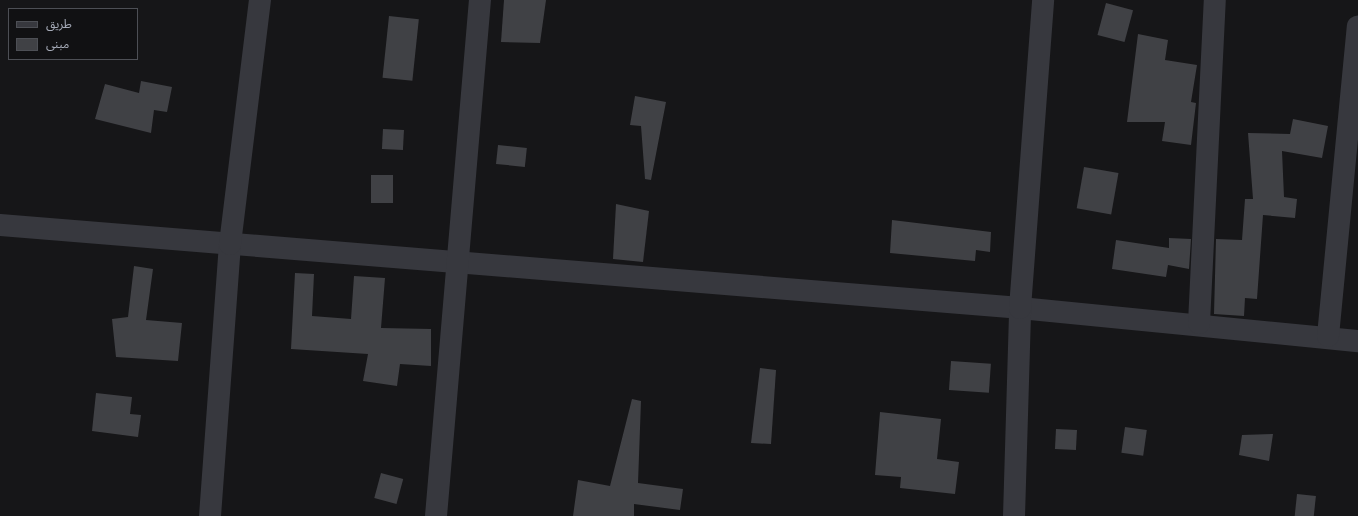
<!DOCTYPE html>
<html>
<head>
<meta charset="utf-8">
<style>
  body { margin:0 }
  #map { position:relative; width:1358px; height:516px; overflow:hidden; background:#161618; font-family:"Work Sans","Noto Sans Arabic",sans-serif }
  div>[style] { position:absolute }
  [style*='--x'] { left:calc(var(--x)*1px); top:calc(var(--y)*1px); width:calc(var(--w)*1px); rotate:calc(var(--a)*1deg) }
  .building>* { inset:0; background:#404145; transform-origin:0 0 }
  .minor>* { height:22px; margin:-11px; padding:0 11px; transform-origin:11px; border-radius:11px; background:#37383e }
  span { translate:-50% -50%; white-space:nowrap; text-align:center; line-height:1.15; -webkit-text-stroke:3.5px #111113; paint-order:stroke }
  .legend { position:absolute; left:8px; top:8px; width:130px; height:52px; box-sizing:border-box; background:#111113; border:1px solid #4d4f55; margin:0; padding:5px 7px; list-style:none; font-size:12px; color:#a7acb9 }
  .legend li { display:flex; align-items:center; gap:8px; height:20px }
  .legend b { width:20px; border:1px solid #4d4f55 }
</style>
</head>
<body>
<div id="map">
  <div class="building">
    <div style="clip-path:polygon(504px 0,546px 0,540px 43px,501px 42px)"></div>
    <div style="left:1106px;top:3px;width:28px;height:33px;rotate:15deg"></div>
    <div style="left:389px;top:16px;width:30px;height:62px;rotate:6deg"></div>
    <div style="clip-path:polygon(1138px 34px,1168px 40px,1165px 60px,1197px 65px,1191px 102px,1196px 103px,1191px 145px,1162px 141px,1165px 122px,1127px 122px)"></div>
    <div style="clip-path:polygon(141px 81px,172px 87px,167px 112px,154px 110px,151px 133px,95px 119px,105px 84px,139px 93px)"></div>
    <div style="clip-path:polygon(635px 96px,666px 102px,651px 180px,645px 179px,641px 126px,630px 125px)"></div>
    <div style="clip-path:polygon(1293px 119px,1328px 126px,1322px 158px,1282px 151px,1284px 197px,1297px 199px,1295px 218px,1263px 215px,1257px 299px,1245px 298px,1244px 316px,1214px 314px,1216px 239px,1242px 240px,1245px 199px,1253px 199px,1248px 133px,1290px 134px)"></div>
    <div style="left:383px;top:129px;width:21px;height:20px;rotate:3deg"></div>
    <div style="left:498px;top:145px;width:29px;height:19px;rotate:6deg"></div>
    <div style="left:1084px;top:167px;width:35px;height:42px;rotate:10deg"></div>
    <div style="left:371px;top:175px;width:22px;height:28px"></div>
    <div style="clip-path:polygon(616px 204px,649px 211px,643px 262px,613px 259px)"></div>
    <div style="clip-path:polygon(892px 220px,991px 232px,990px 252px,976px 250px,975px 261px,890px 253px)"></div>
    <div style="clip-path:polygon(1169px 238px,1191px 239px,1189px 269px,1168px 265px,1166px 277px,1112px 269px,1116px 240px,1169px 248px)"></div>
    <div style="clip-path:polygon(134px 266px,153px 269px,146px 320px,182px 323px,178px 361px,116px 357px,112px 319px,128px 317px)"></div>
    <div style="clip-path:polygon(295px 273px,314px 274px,312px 316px,351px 319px,354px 276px,385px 278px,381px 328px,431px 329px,431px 366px,400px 364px,397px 386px,363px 381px,368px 354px,291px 349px)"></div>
    <div style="left:951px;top:361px;width:40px;height:29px;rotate:4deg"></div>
    <div style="clip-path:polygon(760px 368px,776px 370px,771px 444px,751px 443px)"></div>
    <div style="clip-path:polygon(96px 393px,132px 397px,130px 414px,141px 415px,138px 437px,92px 431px)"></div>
    <div style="clip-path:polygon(632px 399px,641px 401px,638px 483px,683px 489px,680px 510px,634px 504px,634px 516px,573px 516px,578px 480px,610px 486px)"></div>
    <div style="clip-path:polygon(880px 412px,941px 419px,937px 459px,959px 462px,955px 494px,900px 488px,901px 477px,875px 475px)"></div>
    <div style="left:1125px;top:427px;width:22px;height:26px;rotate:8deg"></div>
    <div style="left:1056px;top:429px;width:21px;height:20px;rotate:3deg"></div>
    <div style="clip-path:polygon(1273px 434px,1269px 461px,1239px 455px,1242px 435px)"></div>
    <div style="left:381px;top:473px;width:23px;height:26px;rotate:15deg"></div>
    <div style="left:1297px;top:494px;width:19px;height:22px;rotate:6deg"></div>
  </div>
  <div class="minor">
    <div style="--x:0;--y:225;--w:1023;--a:4.65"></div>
    <div style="--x:1020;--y:308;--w:340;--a:5.6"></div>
    <div style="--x:1199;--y:323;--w:323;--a:-87.2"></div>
    <div style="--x:1328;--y:336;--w:311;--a:-84.5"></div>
    <div style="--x:210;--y:516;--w:273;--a:-85.8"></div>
    <div style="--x:230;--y:244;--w:246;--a:-83"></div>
    <div style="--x:436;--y:516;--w:518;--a:-85.13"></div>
    <div style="--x:1014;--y:516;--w:208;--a:-88.3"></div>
    <div style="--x:1020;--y:308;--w:309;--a:-85.7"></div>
  </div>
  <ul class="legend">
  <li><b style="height:5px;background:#37383e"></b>طريق</li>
  <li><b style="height:11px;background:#404145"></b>مبنى</li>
  </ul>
</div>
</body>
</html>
